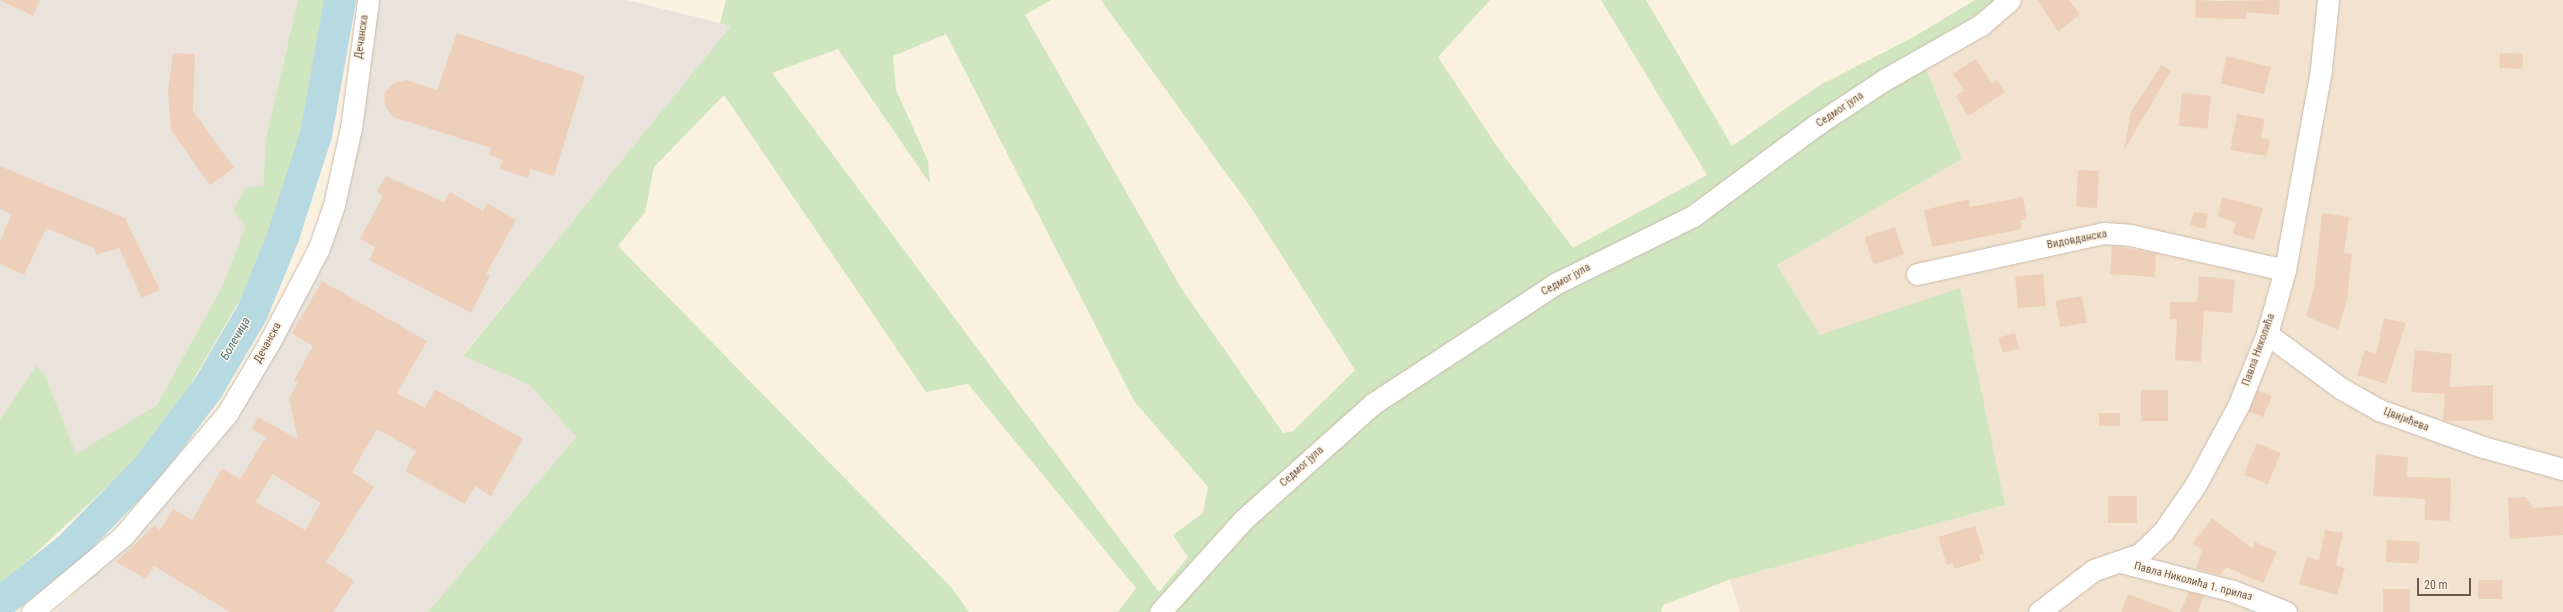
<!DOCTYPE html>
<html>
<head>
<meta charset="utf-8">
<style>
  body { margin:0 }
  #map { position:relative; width:2563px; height:612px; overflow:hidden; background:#faf1e1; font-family:"Roboto Condensed",sans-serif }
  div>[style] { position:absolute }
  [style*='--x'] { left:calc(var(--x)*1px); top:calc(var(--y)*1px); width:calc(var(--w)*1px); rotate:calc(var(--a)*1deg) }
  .residential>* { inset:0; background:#f1e3d0 }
  .industrial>* { inset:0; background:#e9e3dc }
  .green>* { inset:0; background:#cfe6c1 }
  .river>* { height:32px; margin:-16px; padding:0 16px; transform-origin:16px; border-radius:16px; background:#b7dae2 }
  .building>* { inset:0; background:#eed0ba; transform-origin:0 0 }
  .roads { filter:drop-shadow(0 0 1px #cab9a9) drop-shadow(0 0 1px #cab9a9) }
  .minor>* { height:21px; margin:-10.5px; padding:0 10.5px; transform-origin:10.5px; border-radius:10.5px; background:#fff }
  span { translate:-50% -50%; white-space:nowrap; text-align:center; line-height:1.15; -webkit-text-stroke:3px #fef5e6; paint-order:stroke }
  .street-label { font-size:11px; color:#6f584a }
  .water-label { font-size:12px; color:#457682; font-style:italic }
  .scale { position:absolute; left:2417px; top:578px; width:54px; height:18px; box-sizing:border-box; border:2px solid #6f584a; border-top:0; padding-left:5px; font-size:12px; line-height:14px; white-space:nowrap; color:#6f584a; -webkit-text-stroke:3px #fef5e6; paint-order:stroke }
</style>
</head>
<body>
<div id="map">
  <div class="residential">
    <div style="clip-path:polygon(1998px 0,2563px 0,2563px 612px,1740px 612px,1730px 579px,2005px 505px,1960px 289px,1820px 335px,1777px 265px,1962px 159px,1919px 51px)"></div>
  </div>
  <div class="industrial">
    <div style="clip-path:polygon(0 0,298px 0,266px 138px,263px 186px,223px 285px,157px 405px,76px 455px,44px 373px,0 420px)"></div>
    <div style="clip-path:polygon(379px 0,627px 0,732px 26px,463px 355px,530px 385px,576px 437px,428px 612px,55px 612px,127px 544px,230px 419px,322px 249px,353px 128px)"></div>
  </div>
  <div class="green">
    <div style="clip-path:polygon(298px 0,329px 0,311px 98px,279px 218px,251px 281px,172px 416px,133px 463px,0 586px,0 420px,36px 366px,44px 373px,76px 454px,157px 405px,223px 285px,246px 226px,233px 211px,246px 187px,263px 186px,266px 138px)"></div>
    <div style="clip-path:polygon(evenodd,726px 0,1051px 0,1025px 15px,1181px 288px,1283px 433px,1293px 431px,1355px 370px,1252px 209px,1101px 0,1490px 0,1438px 57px,1498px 148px,1573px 248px,1707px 175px,1601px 0,1646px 0,1732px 146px,1820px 85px,1912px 38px,1975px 0,1998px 0,1919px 51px,1962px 159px,1777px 265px,1820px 335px,1960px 288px,2005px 505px,1731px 579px,1663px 605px,1661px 612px,1118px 612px,1136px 588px,968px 384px,926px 392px,724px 95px,654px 167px,645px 212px,618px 246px,951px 587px,969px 612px,428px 612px,576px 437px,530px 385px,463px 356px,731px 26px,720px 23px,726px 0,946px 34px,1134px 401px,1208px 487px,1203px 513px,1173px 535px,1188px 557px,1159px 592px,772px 73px,838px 49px,930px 184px,928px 161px,896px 90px,893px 56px,946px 34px)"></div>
  </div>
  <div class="river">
    <div style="--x:0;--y:603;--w:89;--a:-38.2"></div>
    <div style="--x:70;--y:548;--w:110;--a:-45.7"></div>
    <div style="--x:147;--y:469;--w:101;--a:-53"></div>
    <div style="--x:208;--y:388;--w:87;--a:-59.6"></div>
    <div style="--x:252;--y:313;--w:82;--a:-67.8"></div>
    <div style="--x:283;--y:237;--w:107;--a:-72.1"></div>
    <div style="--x:316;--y:135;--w:137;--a:-79.9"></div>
  </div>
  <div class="building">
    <div style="clip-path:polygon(0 0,40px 0,33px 16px)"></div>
    <div style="clip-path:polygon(2038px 0,2069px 0,2080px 14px,2058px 32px)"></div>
    <div style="clip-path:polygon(2196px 0,2222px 1px,2280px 0,2279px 15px,2246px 12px,2246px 19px,2195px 18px)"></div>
    <div style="clip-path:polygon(457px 33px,585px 76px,554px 176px,531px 169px,528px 178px,500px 169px,503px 160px,489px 155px,491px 148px,393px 117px,385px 106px,384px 93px,394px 83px,406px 80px,437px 90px)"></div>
    <div style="clip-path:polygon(173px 53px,195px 54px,193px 111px,234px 168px,210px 185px,171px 130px,168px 92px)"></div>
    <div style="left:2500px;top:53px;width:23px;height:15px;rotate:2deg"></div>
    <div style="left:2227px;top:56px;width:45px;height:28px;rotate:14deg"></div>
    <div style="clip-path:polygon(1976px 59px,1992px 83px,1997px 80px,2005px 92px,1968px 116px,1956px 96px,1964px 90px,1953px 74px)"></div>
    <div style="clip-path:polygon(2161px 65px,2171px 71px,2124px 150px,2131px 112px)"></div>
    <div style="left:2182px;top:93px;width:29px;height:33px;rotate:6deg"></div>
    <div style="clip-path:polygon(2237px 114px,2265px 119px,2261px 138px,2270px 139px,2267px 156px,2230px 150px)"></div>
    <div style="clip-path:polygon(0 166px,125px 218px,160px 290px,142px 298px,119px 248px,96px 255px,94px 248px,46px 228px,24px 275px,0 264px,0 241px,12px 214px,0 209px)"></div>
    <div style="left:2078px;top:170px;width:21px;height:37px;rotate:3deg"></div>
    <div style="clip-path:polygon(386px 176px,444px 202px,450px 192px,483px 211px,487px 203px,516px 220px,486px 274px,490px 276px,471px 313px,369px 260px,375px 247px,360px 239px,383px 196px,377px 192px)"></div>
    <div style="clip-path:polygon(2023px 197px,2027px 219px,2020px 221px,2022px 229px,1932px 247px,1924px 210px,1969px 199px,1970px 207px)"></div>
    <div style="clip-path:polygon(2222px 197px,2263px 208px,2254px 240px,2233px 234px,2236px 222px,2218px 217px)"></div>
    <div style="clip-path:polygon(2194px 212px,2208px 214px,2205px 229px,2190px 225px)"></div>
    <div style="clip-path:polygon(2322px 213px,2349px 217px,2344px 253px,2352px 254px,2347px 300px,2338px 330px,2306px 316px,2314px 288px)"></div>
    <div style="left:1895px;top:227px;width:29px;height:32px;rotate:72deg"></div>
    <div style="clip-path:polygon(2112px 246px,2156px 253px,2155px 277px,2110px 274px)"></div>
    <div style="left:2043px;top:274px;width:32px;height:28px;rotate:85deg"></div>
    <div style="clip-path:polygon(2199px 276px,2235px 280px,2232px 313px,2204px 311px,2201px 362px,2175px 360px,2177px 319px,2170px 319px,2170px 302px,2197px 302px)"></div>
    <div style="clip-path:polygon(evenodd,322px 281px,427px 341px,397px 393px,425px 408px,435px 389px,523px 439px,491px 496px,475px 486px,465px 504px,405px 471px,416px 451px,377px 429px,352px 472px,374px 487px,326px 562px,354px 581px,333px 612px,230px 612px,154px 566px,146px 579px,116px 562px,154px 526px,160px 530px,173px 509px,192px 520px,222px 468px,240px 479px,266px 437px,252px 429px,258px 417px,298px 439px,289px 398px,298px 382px,294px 380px,313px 346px,292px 333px,322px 281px,272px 474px,321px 503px,305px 530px,256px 502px,272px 474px)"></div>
    <div style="left:2082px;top:296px;width:27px;height:27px;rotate:80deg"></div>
    <div style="clip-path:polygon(2384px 318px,2406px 323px,2386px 384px,2357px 375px,2365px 350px,2376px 354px)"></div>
    <div style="left:2015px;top:333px;width:16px;height:17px;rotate:75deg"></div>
    <div style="clip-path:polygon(2415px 350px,2452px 354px,2449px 387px,2493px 385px,2493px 420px,2447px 421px,2443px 420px,2445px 394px,2411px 392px)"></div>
    <div style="left:2141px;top:390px;width:27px;height:31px"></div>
    <div style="left:2257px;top:390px;width:16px;height:23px;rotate:22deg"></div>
    <div style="left:2120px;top:413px;width:13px;height:21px;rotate:90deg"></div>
    <div style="left:2257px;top:443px;width:26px;height:34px;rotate:23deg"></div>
    <div style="clip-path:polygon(2376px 454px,2408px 457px,2407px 477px,2451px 478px,2450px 521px,2425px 520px,2425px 499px,2373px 496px)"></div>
    <div style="left:2108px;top:496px;width:29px;height:27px"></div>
    <div style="clip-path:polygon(2526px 497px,2533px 508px,2563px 506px,2563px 535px,2510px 539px,2508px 498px)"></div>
    <div style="clip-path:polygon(2212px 518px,2253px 549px,2255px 542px,2277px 552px,2263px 583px,2226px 567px,2220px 575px,2196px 569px,2202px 550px,2193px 543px)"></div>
    <div style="clip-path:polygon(1975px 526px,1984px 554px,1979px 555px,1981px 561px,1954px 569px,1952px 563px,1947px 565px,1938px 537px)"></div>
    <div style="clip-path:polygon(2325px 530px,2343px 533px,2336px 565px,2345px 568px,2337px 595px,2299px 584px,2307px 557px,2319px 560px)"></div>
    <div style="left:2387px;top:540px;width:33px;height:22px;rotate:3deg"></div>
    <div style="left:2478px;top:580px;width:24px;height:19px"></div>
    <div style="left:2383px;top:589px;width:27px;height:23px"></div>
    <div style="clip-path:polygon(2189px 592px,2204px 596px,2198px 612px,2180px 612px)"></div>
    <div style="clip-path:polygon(2128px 594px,2173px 611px,2173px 612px,2121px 612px)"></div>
  </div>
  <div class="roads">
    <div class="minor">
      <div style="--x:1917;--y:274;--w:191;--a:-12.4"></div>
      <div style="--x:2104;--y:233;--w:26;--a:4"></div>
      <div style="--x:2130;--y:235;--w:159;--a:12.7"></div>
      <div style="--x:2267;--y:334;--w:93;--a:36.3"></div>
      <div style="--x:2342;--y:389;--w:43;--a:29.6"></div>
      <div style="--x:2379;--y:410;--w:110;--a:19.6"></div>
      <div style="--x:2483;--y:447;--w:83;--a:15.4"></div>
      <div style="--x:2121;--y:562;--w:116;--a:14.5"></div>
      <div style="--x:2233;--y:591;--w:57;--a:21.6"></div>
      <div style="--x:32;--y:612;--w:119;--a:-39.9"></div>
      <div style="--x:123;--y:536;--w:160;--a:-49.6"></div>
      <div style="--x:227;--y:414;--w:82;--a:-59.4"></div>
      <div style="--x:269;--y:343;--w:107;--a:-62.2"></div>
      <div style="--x:319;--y:248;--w:46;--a:-70.8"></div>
      <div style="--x:334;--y:205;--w:79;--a:-77.6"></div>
      <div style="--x:351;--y:128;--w:129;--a:-82.4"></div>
      <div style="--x:1160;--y:612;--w:124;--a:-47.9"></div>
      <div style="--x:1243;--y:520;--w:176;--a:-41.8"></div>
      <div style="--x:1374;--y:403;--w:219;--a:-33.3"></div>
      <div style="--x:1557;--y:283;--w:152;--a:-26.2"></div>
      <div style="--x:1693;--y:216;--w:153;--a:-36.5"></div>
      <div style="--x:1816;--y:125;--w:82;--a:-33.5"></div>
      <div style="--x:1884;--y:80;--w:112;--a:-29.6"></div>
      <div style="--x:1981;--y:25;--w:38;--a:-41"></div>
      <div style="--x:2039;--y:612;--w:69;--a:-37.4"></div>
      <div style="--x:2094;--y:570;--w:49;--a:-19.2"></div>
      <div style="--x:2140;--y:554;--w:32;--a:-44"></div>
      <div style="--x:2163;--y:532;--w:58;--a:-55.5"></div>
      <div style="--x:2196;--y:484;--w:91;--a:-61.7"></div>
      <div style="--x:2239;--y:404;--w:75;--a:-68.2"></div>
      <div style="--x:2267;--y:334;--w:66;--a:-74.3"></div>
      <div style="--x:2285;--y:270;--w:204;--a:-79.8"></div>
      <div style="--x:2321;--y:69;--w:69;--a:-84.2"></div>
    </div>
  </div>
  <div class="street-label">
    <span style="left:362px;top:37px;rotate:-82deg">Дечанска</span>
    <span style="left:1840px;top:110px;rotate:-34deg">Седмог јула</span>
    <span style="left:2077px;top:240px;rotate:-11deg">Видовданска</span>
    <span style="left:1566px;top:280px;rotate:-29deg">Седмог јула</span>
    <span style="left:268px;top:343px;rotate:-61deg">Дечанска</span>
    <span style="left:2259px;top:350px;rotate:-70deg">Павла Николића</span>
    <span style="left:2406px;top:420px;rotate:21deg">Цвијићева</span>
    <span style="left:1302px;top:467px;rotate:-42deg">Седмог јула</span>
    <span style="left:2193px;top:582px;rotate:15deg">Павла Николића 1. прилаз</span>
  </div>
  <div class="water-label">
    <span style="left:236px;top:339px;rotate:-60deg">Болечица</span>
  </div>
  <div class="scale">20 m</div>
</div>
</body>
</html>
